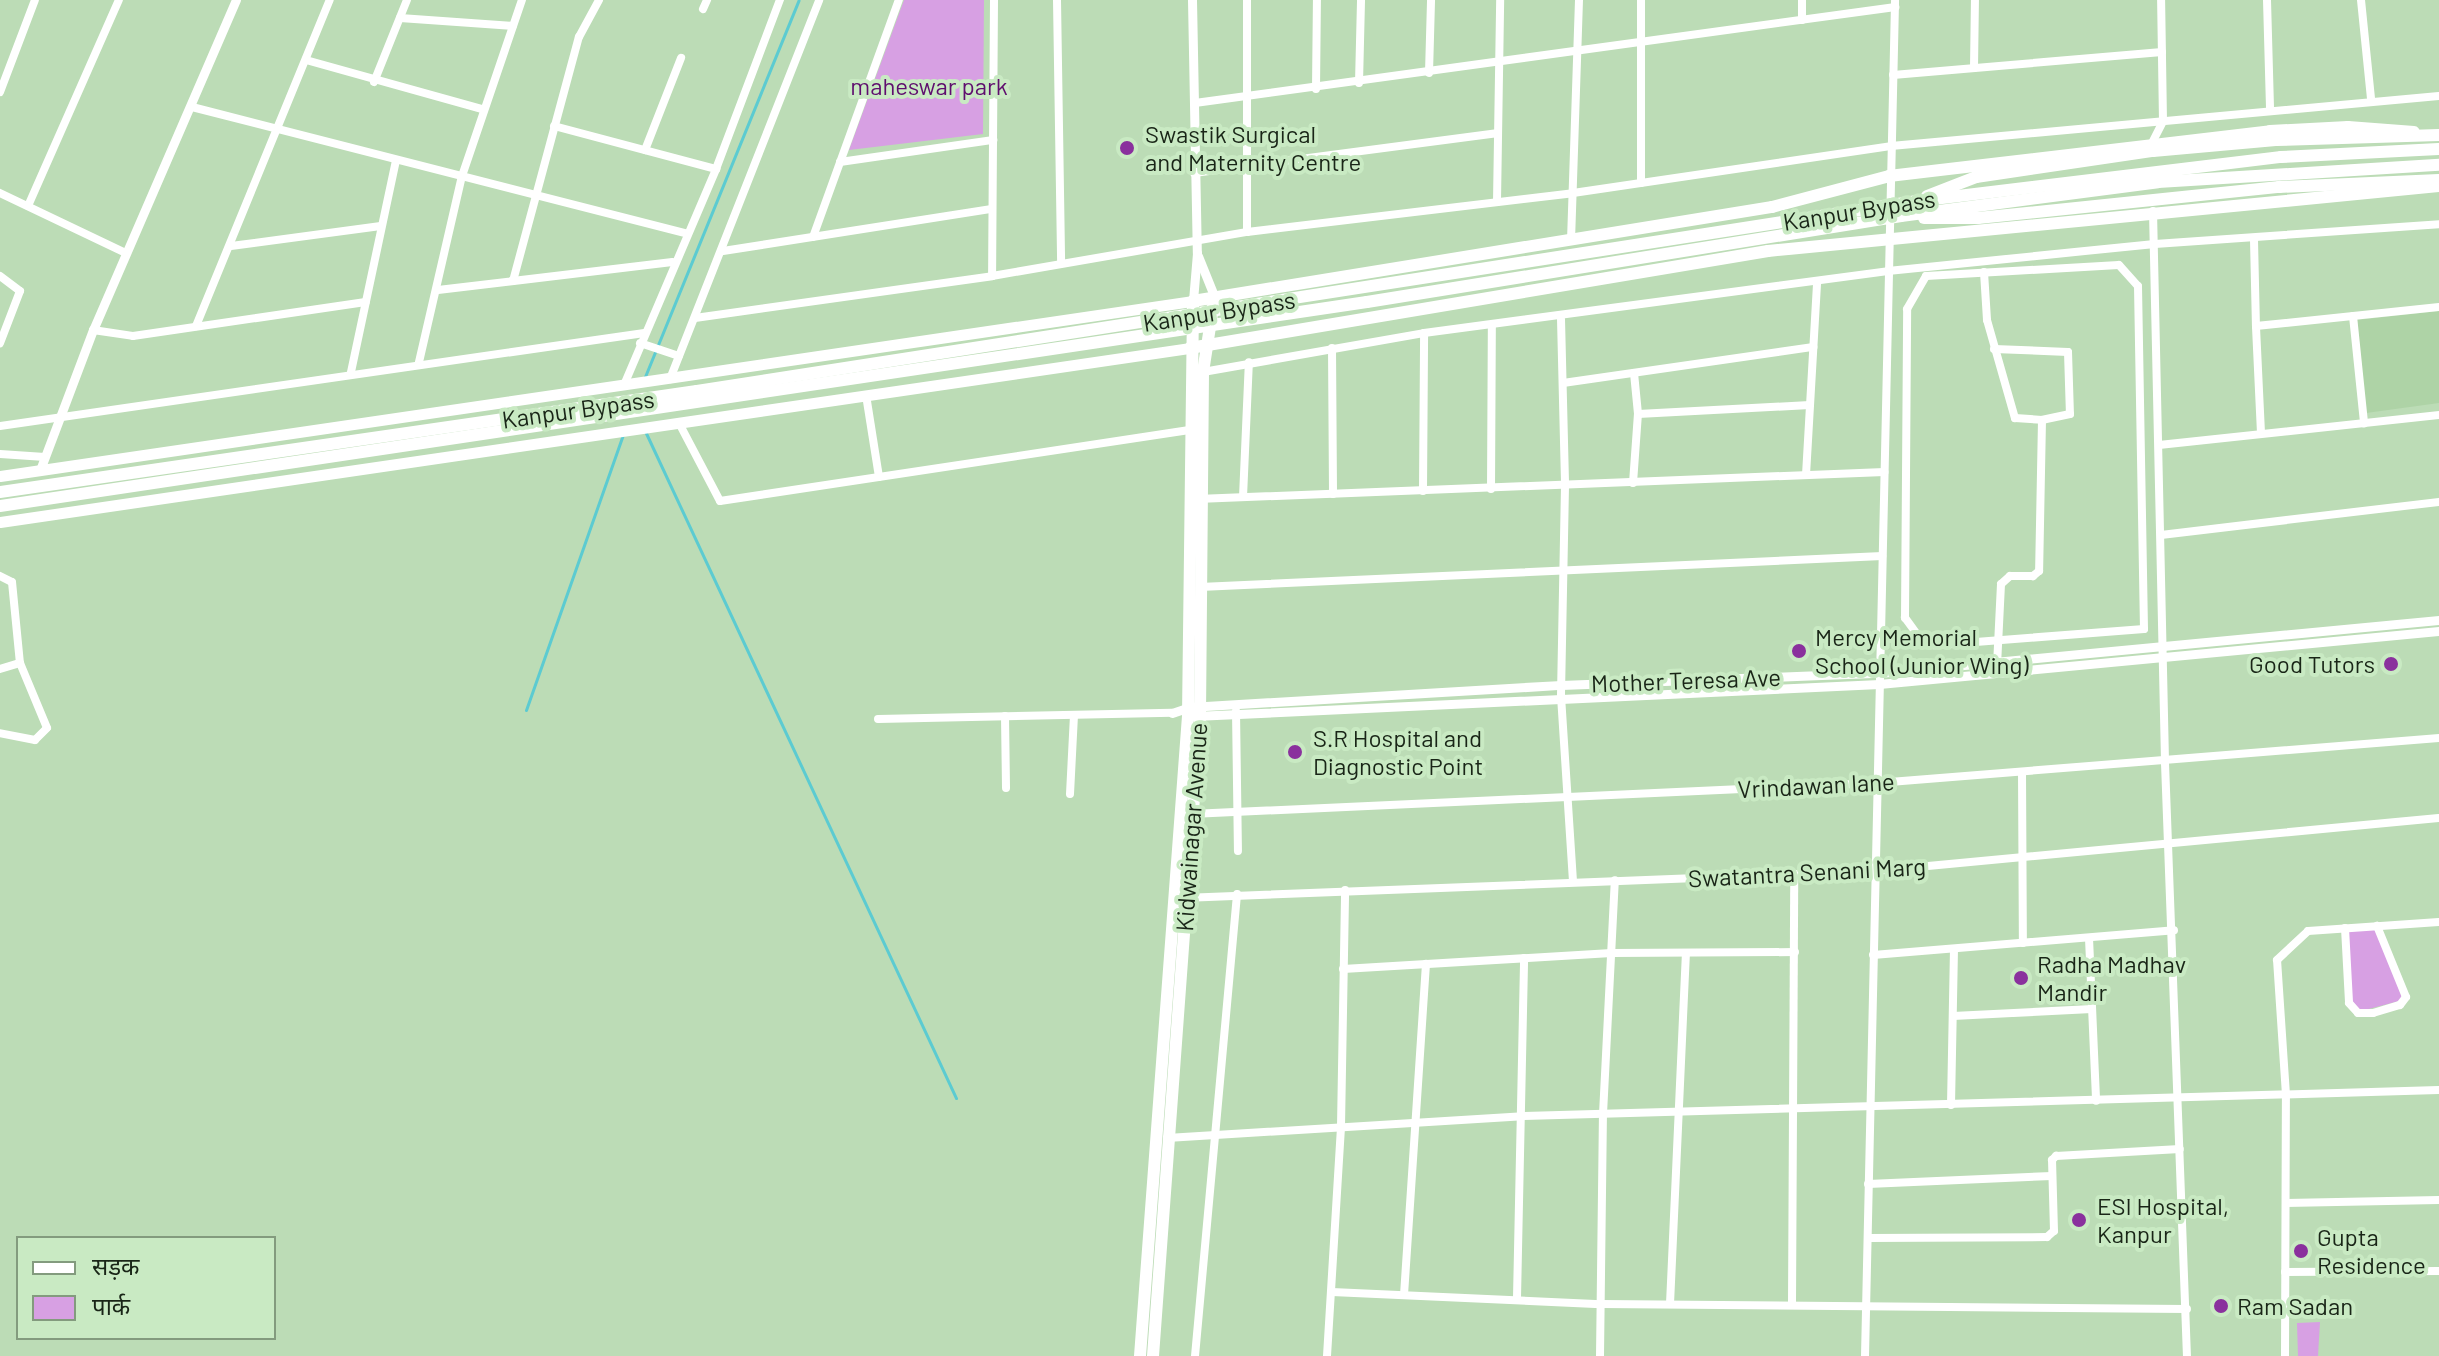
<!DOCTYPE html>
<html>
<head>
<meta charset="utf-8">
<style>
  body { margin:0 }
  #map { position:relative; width:2439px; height:1356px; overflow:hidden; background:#bcdcb6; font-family:Barlow,"Noto Sans Devanagari",sans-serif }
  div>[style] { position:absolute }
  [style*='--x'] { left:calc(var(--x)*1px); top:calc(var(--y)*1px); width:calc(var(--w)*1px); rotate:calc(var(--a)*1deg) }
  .built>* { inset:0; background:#aed3a6 }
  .green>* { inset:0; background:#d7a0e3 }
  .stream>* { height:3px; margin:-1.5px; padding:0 1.5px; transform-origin:1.5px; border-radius:1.5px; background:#5ccbd1 }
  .minor>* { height:8px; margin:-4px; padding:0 4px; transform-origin:4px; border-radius:4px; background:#fff }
  .tertiary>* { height:9px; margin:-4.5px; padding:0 4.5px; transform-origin:4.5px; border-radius:4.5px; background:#fff }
  .secondary>* { height:11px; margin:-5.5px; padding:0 5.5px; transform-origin:5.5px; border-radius:5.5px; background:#fff }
  .primary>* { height:12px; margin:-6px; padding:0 6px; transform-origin:6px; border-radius:6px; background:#fff }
  .trunk>* { height:12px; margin:-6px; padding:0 6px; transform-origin:6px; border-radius:6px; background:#fff }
  .dots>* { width:22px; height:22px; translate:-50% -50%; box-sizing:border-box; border:4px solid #c9eac3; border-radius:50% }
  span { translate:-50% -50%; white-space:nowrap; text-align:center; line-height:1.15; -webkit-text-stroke:8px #c9eac3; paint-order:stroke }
  .park-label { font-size:24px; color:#5f0e6e }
  .poi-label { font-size:24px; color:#192517 }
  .left { translate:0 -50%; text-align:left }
  .right { translate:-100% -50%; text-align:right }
  .street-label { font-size:24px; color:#192517 }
  .legend { position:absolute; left:16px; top:1236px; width:260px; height:104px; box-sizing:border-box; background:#c9eac3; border:2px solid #839b7e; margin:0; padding:10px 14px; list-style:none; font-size:24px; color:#192517 }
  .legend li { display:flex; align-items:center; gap:16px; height:40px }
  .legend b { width:40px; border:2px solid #839b7e }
</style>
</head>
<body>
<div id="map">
  <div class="built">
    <div style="clip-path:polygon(2439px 311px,2439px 403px,2366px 413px,2357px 320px)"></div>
  </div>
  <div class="green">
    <div style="clip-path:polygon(904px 0,984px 0,983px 134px,849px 150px)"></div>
    <div style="clip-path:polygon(2376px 927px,2403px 1000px,2361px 1011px,2350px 1002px,2347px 930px)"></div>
    <div style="clip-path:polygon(2320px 1322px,2318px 1356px,2298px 1356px,2297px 1323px)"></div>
  </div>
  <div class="stream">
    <div style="--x:644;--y:379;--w:409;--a:-67.8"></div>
    <div style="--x:645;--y:431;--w:736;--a:65"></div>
    <div style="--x:526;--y:710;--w:292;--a:-70.6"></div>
  </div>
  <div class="minor">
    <div style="--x:994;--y:0;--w:276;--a:90.4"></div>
    <div style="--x:992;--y:276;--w:259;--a:-9.8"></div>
    <div style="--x:1247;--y:232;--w:328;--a:-6.8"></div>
    <div style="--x:1573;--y:193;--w:321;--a:-8.4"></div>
    <div style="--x:1891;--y:146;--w:550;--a:-5.21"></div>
    <div style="--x:1057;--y:0;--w:263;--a:89.1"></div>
    <div style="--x:1247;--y:0;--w:232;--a:90"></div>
    <div style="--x:2267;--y:0;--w:110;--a:88.4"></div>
    <div style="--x:2361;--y:0;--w:100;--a:84.2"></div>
    <div style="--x:703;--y:9;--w:10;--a:-66"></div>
    <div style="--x:400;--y:18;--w:113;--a:4"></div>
    <div style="--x:1802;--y:20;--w:20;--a:-90"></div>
    <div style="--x:306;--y:60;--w:183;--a:15.6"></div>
    <div style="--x:1974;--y:68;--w:68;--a:-89.2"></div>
    <div style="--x:1429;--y:73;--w:73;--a:-88.4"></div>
    <div style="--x:1893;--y:75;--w:270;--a:-4.9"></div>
    <div style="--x:374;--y:82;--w:88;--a:-68.1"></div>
    <div style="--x:1359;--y:83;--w:83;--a:-88.6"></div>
    <div style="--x:1316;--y:89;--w:89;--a:-89.4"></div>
    <div style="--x:0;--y:92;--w:98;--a:-69.2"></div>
    <div style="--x:1195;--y:103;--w:707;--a:-7.81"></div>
    <div style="--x:192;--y:107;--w:509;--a:14.34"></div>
    <div style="--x:554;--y:126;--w:168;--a:14.9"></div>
    <div style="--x:2153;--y:141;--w:22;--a:-63"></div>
    <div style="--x:2163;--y:121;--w:121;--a:-90.9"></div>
    <div style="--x:645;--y:150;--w:99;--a:-68.6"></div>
    <div style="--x:840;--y:162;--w:155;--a:-8.2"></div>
    <div style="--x:1194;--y:173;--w:305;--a:-7.5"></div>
    <div style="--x:1641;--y:183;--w:183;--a:-90"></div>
    <div style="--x:0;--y:193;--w:140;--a:25.5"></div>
    <div style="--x:1497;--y:202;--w:202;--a:-89.1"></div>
    <div style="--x:28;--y:206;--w:225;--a:-66.2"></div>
    <div style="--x:2153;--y:211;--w:552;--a:88.75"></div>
    <div style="--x:2165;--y:763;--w:593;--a:87.88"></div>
    <div style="--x:813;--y:237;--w:252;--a:-70.1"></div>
    <div style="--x:2254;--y:240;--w:86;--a:88.7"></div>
    <div style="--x:1571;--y:241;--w:241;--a:-88.1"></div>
    <div style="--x:231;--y:246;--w:151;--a:-7.6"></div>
    <div style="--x:723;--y:251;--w:272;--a:-8.9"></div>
    <div style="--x:2119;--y:265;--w:28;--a:48"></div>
    <div style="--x:2138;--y:286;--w:343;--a:89"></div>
    <div style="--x:2144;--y:629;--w:211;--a:175.6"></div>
    <div style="--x:1934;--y:645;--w:13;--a:-162"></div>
    <div style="--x:1922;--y:641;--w:29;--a:-126"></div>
    <div style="--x:1905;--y:618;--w:309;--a:-89.6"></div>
    <div style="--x:1907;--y:309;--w:38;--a:-60"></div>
    <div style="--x:1926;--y:276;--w:193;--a:-3.3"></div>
    <div style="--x:1984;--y:272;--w:48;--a:86.4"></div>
    <div style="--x:1987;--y:320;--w:102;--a:74.1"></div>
    <div style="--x:2015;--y:418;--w:27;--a:4"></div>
    <div style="--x:2042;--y:420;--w:151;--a:91.1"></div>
    <div style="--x:2039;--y:571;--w:8;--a:140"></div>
    <div style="--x:2033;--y:576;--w:23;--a:180"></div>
    <div style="--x:2010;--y:576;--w:12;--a:138"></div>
    <div style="--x:2001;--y:584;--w:82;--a:92.8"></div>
    <div style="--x:0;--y:276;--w:25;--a:37"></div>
    <div style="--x:20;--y:291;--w:56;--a:111"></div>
    <div style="--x:513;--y:281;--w:253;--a:-74.9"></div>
    <div style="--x:579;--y:37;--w:42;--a:-61.6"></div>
    <div style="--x:438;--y:290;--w:236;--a:-6.8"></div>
    <div style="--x:2353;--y:316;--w:108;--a:84.1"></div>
    <div style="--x:695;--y:318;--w:300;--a:-8"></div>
    <div style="--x:1561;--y:319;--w:167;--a:88.6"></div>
    <div style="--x:1565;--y:486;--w:210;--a:91.1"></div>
    <div style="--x:1561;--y:696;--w:186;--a:86.3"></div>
    <div style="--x:196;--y:326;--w:352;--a:-67.7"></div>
    <div style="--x:93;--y:330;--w:40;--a:8.5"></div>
    <div style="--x:133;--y:336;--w:235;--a:-8.3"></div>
    <div style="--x:640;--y:343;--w:41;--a:18.4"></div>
    <div style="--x:1332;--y:348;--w:146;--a:89.6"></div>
    <div style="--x:1994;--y:349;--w:74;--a:2.3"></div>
    <div style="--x:2068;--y:352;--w:62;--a:88.2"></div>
    <div style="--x:2070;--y:414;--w:29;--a:168"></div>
    <div style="--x:419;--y:362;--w:191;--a:-77"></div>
    <div style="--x:462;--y:176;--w:186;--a:-71.2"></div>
    <div style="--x:351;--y:372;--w:216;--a:-78"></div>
    <div style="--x:1203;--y:372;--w:224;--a:-10"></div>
    <div style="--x:1634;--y:373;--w:41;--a:84.4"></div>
    <div style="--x:670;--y:379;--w:407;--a:-68.5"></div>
    <div style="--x:1563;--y:383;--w:253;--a:-8.2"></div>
    <div style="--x:624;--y:385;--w:235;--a:-66.9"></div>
    <div style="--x:716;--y:169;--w:181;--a:-69.3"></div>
    <div style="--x:866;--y:395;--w:83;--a:81"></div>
    <div style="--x:679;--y:423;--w:88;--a:62.3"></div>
    <div style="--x:720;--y:501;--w:473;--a:-8.6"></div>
    <div style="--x:0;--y:426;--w:651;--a:-8.22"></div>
    <div style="--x:2261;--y:433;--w:107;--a:-92.7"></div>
    <div style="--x:2256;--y:326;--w:184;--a:-5.9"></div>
    <div style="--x:2159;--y:445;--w:282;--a:-6.1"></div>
    <div style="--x:0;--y:454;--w:45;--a:3.8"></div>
    <div style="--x:1806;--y:475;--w:193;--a:-86.7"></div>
    <div style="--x:1633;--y:483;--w:69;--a:-85.9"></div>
    <div style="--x:1638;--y:414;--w:172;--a:-3"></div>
    <div style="--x:1491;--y:489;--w:164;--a:-89.7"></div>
    <div style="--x:1423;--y:491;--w:158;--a:-89.6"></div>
    <div style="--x:1424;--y:333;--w:468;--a:-7.6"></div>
    <div style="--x:1888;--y:271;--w:268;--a:-5.8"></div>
    <div style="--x:2155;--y:244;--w:285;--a:-4"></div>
    <div style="--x:1243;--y:497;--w:135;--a:-87.5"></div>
    <div style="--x:1197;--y:499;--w:688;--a:-2.25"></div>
    <div style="--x:2161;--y:535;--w:280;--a:-6.8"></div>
    <div style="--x:0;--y:576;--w:13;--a:27"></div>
    <div style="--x:12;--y:582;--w:81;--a:84.4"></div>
    <div style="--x:20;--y:663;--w:70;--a:67.4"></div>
    <div style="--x:47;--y:728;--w:17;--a:135"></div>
    <div style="--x:35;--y:740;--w:36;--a:-169"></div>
    <div style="--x:1200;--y:587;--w:683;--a:-2.6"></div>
    <div style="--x:0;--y:669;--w:21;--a:-17"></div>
    <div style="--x:1236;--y:711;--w:140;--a:89.2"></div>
    <div style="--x:1005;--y:716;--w:72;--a:89.2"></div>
    <div style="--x:878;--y:719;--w:294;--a:-1.2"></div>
    <div style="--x:2022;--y:772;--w:171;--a:89.7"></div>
    <div style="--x:1070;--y:794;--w:79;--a:-87.1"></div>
    <div style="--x:1191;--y:814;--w:687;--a:-2.59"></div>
    <div style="--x:1877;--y:783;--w:564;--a:-4.58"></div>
    <div style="--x:1183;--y:898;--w:693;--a:-2.23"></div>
    <div style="--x:1875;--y:871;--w:566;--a:-5.37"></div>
    <div style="--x:2345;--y:928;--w:75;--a:86.9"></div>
    <div style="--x:2349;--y:1003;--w:13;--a:48"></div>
    <div style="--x:2358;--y:1013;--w:15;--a:0"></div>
    <div style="--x:2373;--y:1013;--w:28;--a:-17"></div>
    <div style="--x:2400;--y:1005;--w:10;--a:-53"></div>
    <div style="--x:2406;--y:997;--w:77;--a:-112.2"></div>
    <div style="--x:2089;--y:938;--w:163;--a:87.5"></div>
    <div style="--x:1873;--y:955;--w:302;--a:-4.7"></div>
    <div style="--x:1343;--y:969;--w:269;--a:-3.4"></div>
    <div style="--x:1612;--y:953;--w:183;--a:-0.3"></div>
    <div style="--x:1953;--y:1016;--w:139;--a:-2.9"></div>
    <div style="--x:1951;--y:1105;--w:156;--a:-88.9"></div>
    <div style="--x:1167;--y:1138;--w:356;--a:-3.5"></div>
    <div style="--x:1522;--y:1116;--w:917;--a:-1.62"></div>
    <div style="--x:1868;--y:1184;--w:184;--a:-2.5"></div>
    <div style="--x:2286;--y:1203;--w:153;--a:-1.1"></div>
    <div style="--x:1868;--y:1238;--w:179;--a:-0.3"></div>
    <div style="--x:2047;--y:1237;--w:9;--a:-41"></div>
    <div style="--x:2054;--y:1231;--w:71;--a:-91.6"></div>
    <div style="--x:2052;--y:1160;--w:6;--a:-45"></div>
    <div style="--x:2056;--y:1156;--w:124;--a:-3.2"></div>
    <div style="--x:2285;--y:1272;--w:154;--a:-0.4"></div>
    <div style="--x:1332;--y:1292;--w:269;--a:2.6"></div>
    <div style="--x:1601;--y:1304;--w:586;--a:0.49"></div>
    <div style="--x:1404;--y:1295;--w:332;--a:-86.2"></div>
    <div style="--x:1517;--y:1298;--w:340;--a:-88.8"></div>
    <div style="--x:1670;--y:1304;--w:351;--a:-87.4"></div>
    <div style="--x:1792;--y:1304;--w:429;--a:-89.7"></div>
    <div style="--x:1195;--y:1356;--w:464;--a:-84.8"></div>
    <div style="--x:1327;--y:1356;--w:230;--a:-86.5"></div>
    <div style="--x:1341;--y:1126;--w:236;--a:-89"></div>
    <div style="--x:1600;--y:1356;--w:242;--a:-89.3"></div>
    <div style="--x:1603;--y:1114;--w:234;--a:-87.1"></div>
    <div style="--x:1865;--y:1356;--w:1356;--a:-88.73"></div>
    <div style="--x:2285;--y:1356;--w:261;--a:-89.8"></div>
    <div style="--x:2286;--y:1095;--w:135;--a:-93.8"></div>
    <div style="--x:2277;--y:960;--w:42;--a:-43.1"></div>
    <div style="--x:2308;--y:931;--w:131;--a:-3.9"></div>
  </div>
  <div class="tertiary">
    <div style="--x:1192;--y:0;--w:253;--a:88.9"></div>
    <div style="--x:1197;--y:253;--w:48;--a:94.8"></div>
    <div style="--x:1198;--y:256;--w:45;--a:68"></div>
    <div style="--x:40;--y:470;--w:150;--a:-69.3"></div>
    <div style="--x:93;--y:330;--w:360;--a:-66.6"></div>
    <div style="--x:1172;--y:713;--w:18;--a:-19"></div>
    <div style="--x:1189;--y:707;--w:373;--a:-3.4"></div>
    <div style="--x:1561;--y:685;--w:318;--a:-2.2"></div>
    <div style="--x:1879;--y:673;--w:563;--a:-5.41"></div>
    <div style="--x:1194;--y:716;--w:686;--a:-2.67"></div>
    <div style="--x:1879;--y:684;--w:563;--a:-5.41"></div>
  </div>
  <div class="secondary">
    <div style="--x:0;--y:476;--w:1206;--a:-8.35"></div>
    <div style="--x:0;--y:522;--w:1203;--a:-8.32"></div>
  </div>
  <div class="primary">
    <div style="--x:1190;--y:348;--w:586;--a:-9.53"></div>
    <div style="--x:1768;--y:251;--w:674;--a:-5.53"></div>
    <div style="--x:1140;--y:1356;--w:642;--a:-85.71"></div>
    <div style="--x:1188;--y:716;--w:415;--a:-89.3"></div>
    <div style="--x:1193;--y:301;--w:587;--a:-9.22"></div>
    <div style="--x:1772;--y:207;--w:121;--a:-14.8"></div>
    <div style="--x:1889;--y:176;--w:384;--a:-6.7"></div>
    <div style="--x:2270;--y:131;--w:78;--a:-2.9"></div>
    <div style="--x:2348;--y:127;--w:66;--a:4.3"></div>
    <div style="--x:1153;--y:1356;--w:642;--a:-85.8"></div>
    <div style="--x:1200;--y:716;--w:344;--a:-89.5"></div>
    <div style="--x:1203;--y:372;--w:72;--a:-81.2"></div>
  </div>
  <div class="trunk">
    <div style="--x:1927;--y:196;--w:53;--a:-21.2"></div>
    <div style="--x:1976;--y:177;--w:179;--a:-8.4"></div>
    <div style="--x:2153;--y:151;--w:123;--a:-5.1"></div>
    <div style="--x:2276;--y:140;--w:163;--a:-1.8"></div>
    <div style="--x:1924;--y:218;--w:54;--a:0"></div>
    <div style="--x:1978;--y:218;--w:303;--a:-5.9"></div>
    <div style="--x:2279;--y:187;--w:160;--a:-2.5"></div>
    <div style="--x:0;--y:492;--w:704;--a:-8.25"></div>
    <div style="--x:697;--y:391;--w:1235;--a:-8.85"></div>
    <div style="--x:1917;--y:201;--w:367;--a:-6.9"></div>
    <div style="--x:2281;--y:157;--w:158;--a:-2.9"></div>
    <div style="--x:0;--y:506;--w:1382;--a:-8.49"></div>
    <div style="--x:1367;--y:302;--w:541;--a:-9.15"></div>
    <div style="--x:1901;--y:216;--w:259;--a:-7.5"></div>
    <div style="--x:2158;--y:182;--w:282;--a:-3.5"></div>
  </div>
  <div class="dots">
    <div style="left:1127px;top:148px;background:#8a319d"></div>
    <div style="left:1799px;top:651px;background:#8a319d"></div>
    <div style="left:2391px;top:664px;background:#8a319d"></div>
    <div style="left:1295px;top:752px;background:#8a319d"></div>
    <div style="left:2021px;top:978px;background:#8a319d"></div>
    <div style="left:2079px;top:1220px;background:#8a319d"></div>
    <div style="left:2301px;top:1251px;background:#8a319d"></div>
    <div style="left:2221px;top:1306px;background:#8a319d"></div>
  </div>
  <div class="park-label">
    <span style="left:929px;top:86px">maheswar park</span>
  </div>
  <div class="poi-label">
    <span class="left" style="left:1145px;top:148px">Swastik Surgical<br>and Maternity Centre</span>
    <span class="left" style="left:1815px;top:651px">Mercy Memorial<br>School (Junior Wing)</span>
    <span class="right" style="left:2375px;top:664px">Good Tutors</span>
    <span class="left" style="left:1313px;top:752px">S.R Hospital and<br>Diagnostic Point</span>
    <span class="left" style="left:2037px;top:978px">Radha Madhav<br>Mandir</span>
    <span class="left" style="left:2097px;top:1220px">ESI Hospital,<br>Kanpur</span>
    <span class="left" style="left:2317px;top:1251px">Gupta<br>Residence</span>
    <span class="left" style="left:2237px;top:1306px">Ram Sadan</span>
  </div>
  <div class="street-label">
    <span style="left:1859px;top:210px;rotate:-9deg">Kanpur Bypass</span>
    <span style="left:1219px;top:311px;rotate:-9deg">Kanpur Bypass</span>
    <span style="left:578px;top:409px;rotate:-8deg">Kanpur Bypass</span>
    <span style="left:1686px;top:680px;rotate:-2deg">Mother Teresa Ave</span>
    <span style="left:1816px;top:785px;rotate:-3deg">Vrindawan lane</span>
    <span style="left:1191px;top:827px;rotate:-86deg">Kidwainagar Avenue</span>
    <span style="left:1807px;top:872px;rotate:-3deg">Swatantra Senani Marg</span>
  </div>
  <ul class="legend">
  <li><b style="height:10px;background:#fff"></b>सड़क</li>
  <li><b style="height:22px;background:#d7a0e3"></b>पार्क</li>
  </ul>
</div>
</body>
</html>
